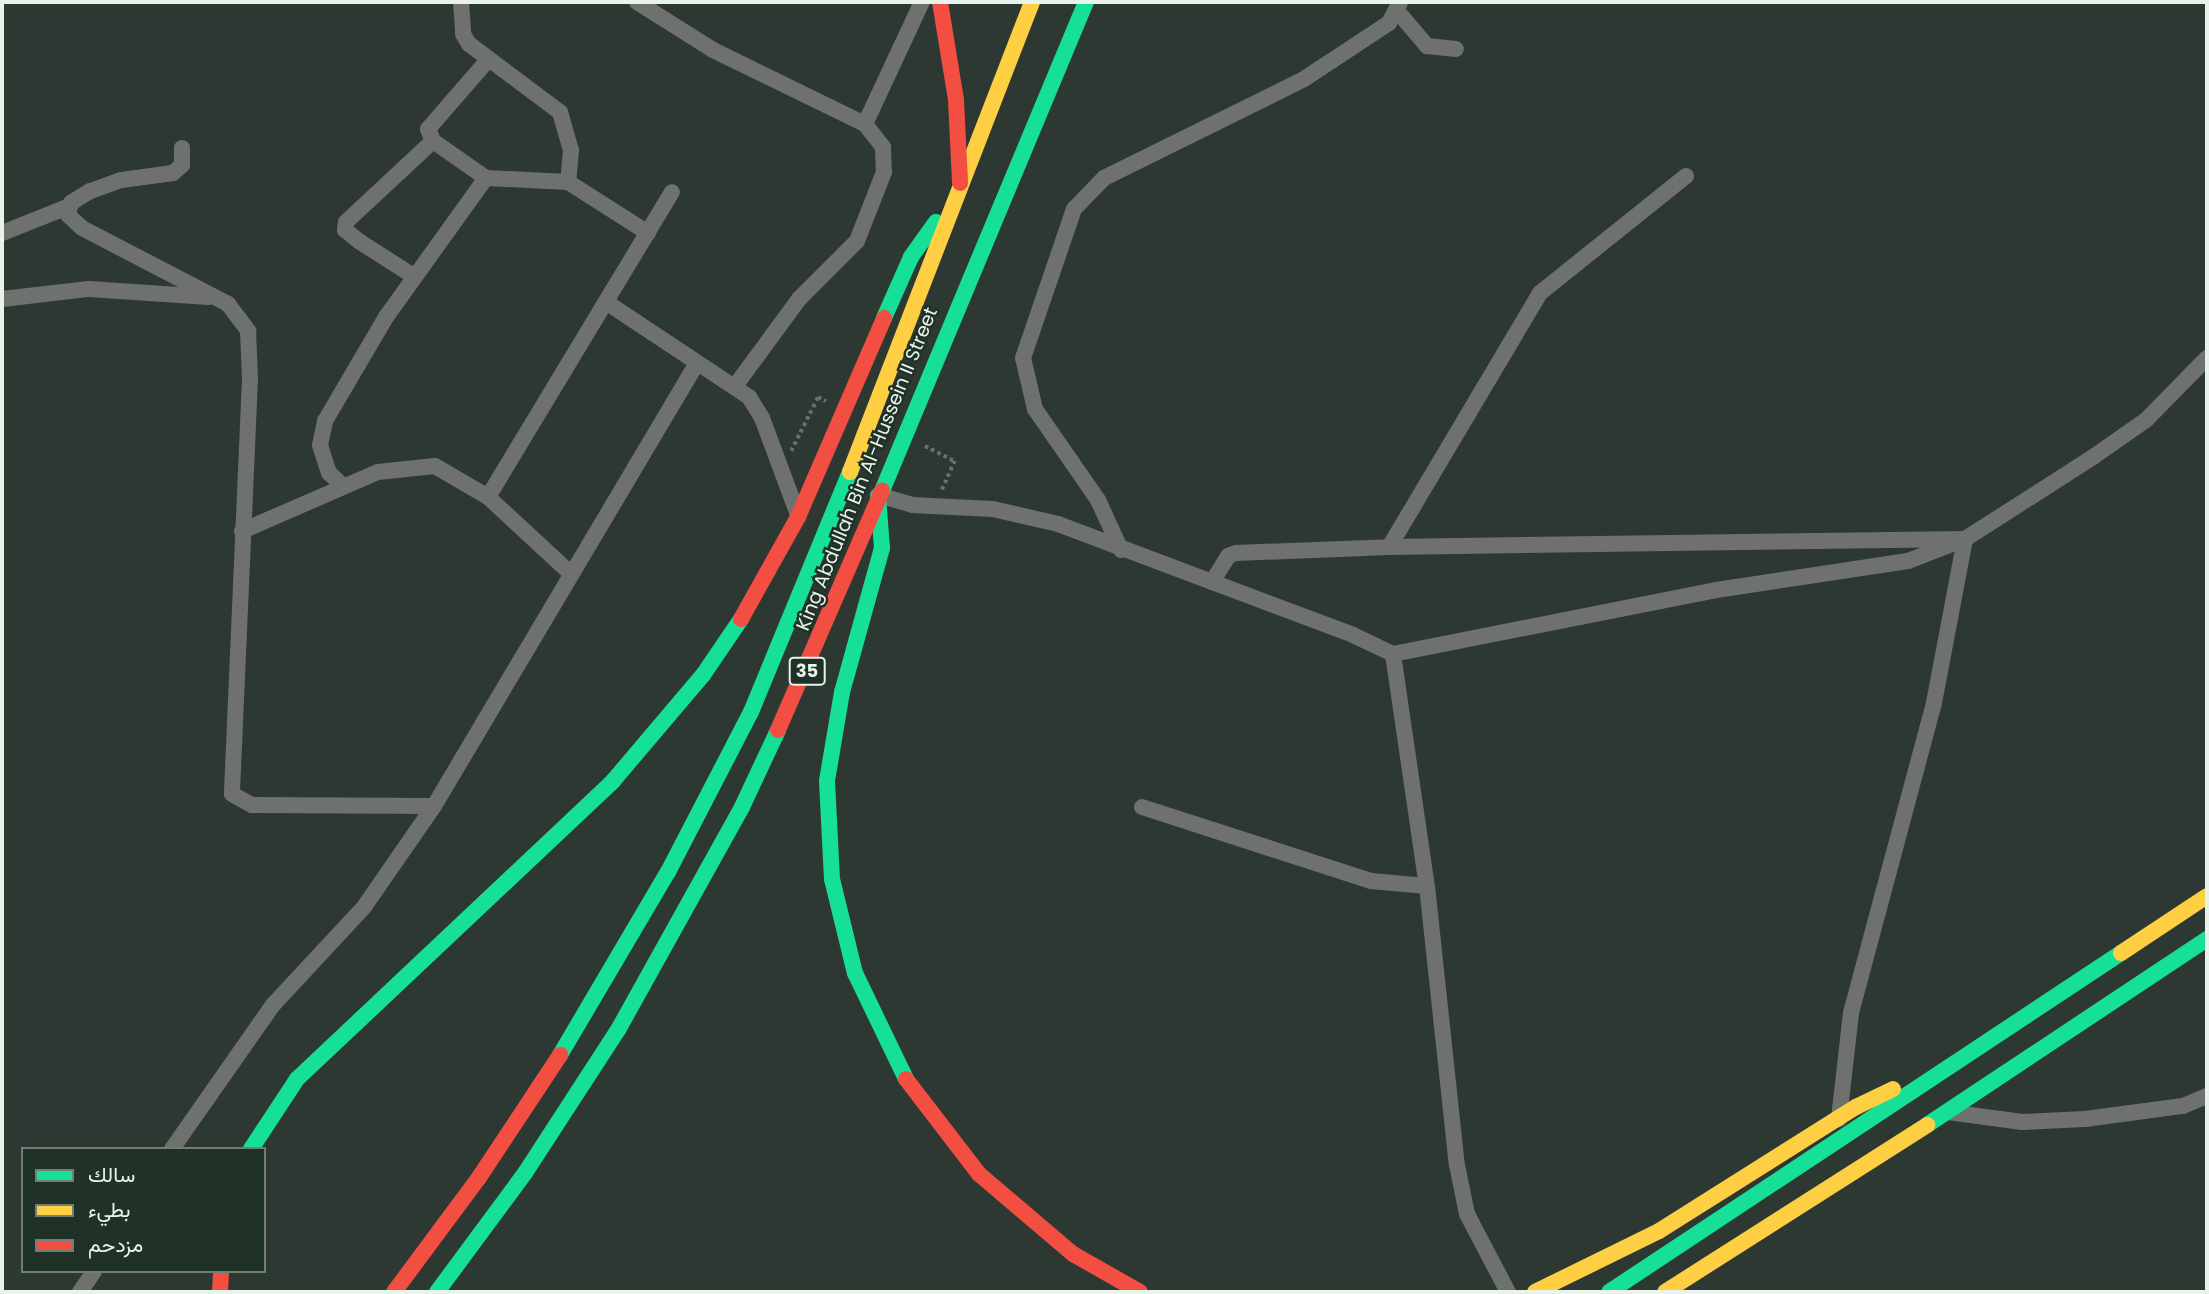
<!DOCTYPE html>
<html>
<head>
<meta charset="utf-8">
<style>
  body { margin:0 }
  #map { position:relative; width:2209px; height:1294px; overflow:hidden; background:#2e3832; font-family:Poppins,Vazirmatn,sans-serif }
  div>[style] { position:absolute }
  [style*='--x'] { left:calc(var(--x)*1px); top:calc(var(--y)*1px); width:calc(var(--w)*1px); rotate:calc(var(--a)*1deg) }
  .path>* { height:3.5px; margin-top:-1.75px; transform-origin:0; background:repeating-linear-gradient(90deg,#6a6f6c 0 3.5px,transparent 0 7px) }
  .street>* { height:16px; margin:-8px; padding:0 8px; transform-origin:8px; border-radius:8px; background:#6f716e }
  .fast>* { height:16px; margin:-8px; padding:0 8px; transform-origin:8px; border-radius:8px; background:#16e098 }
  .slow>* { height:16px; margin:-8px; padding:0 8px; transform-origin:8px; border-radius:8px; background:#ffcf43 }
  .jam>* { height:16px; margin:-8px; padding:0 8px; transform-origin:8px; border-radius:8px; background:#f24e42 }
  span { translate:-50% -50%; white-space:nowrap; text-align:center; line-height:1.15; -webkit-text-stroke:5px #203227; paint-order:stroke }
  .shield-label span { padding:2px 5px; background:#203227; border:2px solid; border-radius:5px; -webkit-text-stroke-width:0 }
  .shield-label { font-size:18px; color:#e8f3ec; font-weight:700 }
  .street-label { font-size:19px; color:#e8f3ec }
  .frame { position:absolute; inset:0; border:4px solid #e8f3ec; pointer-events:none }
  .legend { position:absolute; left:21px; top:1147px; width:245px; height:126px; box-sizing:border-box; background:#203227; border:2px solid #707f76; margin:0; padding:9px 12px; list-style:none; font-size:21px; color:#e8f3ec }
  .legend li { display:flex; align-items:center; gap:14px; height:35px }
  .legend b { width:35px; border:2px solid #707f76 }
</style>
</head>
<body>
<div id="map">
  <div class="path">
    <div style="--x:925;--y:446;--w:34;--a:27"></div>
    <div style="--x:955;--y:461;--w:32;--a:114"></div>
    <div style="--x:791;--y:451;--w:60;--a:-63.4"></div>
    <div style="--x:818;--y:397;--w:9;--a:27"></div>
  </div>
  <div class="street">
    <div style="--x:461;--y:2;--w:32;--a:86"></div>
    <div style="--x:463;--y:34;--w:12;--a:59"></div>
    <div style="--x:469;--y:44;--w:114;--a:36.8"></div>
    <div style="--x:560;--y:112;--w:40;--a:74"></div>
    <div style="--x:571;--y:150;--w:32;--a:95"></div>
    <div style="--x:637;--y:2;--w:90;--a:32.3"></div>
    <div style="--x:713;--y:50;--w:169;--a:26"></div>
    <div style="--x:865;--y:124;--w:29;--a:52"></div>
    <div style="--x:883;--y:147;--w:25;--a:88"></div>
    <div style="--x:884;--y:172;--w:74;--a:111.4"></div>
    <div style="--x:857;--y:241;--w:82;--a:135"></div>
    <div style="--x:799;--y:299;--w:108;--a:126.3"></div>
    <div style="--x:1398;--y:12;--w:45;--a:49.5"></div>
    <div style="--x:1427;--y:46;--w:29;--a:6"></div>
    <div style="--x:865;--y:124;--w:135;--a:-65"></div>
    <div style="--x:182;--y:148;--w:17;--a:90"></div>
    <div style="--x:182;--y:165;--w:12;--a:138"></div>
    <div style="--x:173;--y:173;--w:52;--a:172.3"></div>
    <div style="--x:121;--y:180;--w:33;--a:160"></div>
    <div style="--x:90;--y:191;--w:22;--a:148"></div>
    <div style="--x:71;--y:203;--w:12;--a:104"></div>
    <div style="--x:68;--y:215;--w:19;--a:43"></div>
    <div style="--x:82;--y:228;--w:165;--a:27.5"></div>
    <div style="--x:228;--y:304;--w:34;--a:53"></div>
    <div style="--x:248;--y:331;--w:48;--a:87.6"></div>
    <div style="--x:250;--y:379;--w:415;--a:92.5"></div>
    <div style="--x:232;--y:794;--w:23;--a:29"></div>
    <div style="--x:252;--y:805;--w:182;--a:0.3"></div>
    <div style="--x:1686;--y:176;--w:187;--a:141.3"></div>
    <div style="--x:1540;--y:293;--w:295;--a:120.7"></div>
    <div style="--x:1389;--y:547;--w:576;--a:-0.8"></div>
    <div style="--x:1965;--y:539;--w:167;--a:100.7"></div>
    <div style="--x:1934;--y:703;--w:321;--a:105"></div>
    <div style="--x:1851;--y:1013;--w:107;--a:96.5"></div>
    <div style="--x:486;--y:178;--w:65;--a:-145.1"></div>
    <div style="--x:433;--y:141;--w:13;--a:-113"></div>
    <div style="--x:428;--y:129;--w:91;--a:-49"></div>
    <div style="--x:2;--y:233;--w:73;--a:-21.7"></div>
    <div style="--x:415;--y:277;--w:65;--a:-147.5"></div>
    <div style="--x:360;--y:242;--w:19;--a:-141"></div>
    <div style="--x:345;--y:230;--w:8;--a:-83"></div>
    <div style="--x:346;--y:222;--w:119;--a:-43"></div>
    <div style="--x:2;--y:299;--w:88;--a:-6.6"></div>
    <div style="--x:89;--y:289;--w:120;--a:3.8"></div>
    <div style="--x:606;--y:302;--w:172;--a:33.6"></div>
    <div style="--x:749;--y:397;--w:25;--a:58"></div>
    <div style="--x:762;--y:418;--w:103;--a:69.6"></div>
    <div style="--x:341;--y:484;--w:16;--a:-137"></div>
    <div style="--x:329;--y:473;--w:29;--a:-108"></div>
    <div style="--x:320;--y:445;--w:25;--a:-78"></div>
    <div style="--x:325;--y:421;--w:121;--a:-59.6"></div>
    <div style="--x:386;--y:317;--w:171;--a:-54.3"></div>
    <div style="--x:486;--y:178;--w:82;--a:2.8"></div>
    <div style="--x:568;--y:182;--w:95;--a:32.5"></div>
    <div style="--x:878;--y:495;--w:35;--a:16"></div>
    <div style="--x:912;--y:505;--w:81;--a:2.8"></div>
    <div style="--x:993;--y:509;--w:67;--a:13"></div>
    <div style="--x:1058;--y:524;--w:315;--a:20.6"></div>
    <div style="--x:1353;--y:635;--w:44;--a:25.4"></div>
    <div style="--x:1393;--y:654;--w:329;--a:-11.2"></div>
    <div style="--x:1716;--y:590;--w:194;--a:-8.6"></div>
    <div style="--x:1908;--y:561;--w:61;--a:-21.1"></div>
    <div style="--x:1965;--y:539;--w:152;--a:-32.6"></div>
    <div style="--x:2093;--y:457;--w:65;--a:-34.9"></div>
    <div style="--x:2146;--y:420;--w:87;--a:-45.5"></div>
    <div style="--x:488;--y:497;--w:356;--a:-58.9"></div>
    <div style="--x:242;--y:531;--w:148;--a:-23.5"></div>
    <div style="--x:378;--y:472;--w:57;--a:-6"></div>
    <div style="--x:435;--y:466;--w:61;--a:30.3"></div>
    <div style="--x:488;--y:497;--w:110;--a:42.8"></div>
    <div style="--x:1121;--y:550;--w:55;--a:-114.7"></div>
    <div style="--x:1098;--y:500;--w:111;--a:-124.7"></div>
    <div style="--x:1035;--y:409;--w:52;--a:-103.2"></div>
    <div style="--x:1023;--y:358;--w:157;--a:-71.1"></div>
    <div style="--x:1074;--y:209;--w:43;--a:-45.9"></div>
    <div style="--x:1104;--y:178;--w:223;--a:-26.3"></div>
    <div style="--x:1304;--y:79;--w:102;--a:-33.4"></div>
    <div style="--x:1389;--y:23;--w:24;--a:-62"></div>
    <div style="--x:1212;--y:582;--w:31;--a:-58"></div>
    <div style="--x:1228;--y:556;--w:9;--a:-21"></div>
    <div style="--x:1236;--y:553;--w:153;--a:-2.2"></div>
    <div style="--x:1393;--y:654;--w:234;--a:81.7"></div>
    <div style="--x:1427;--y:886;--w:281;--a:83.9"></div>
    <div style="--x:1457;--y:1165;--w:50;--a:78.5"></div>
    <div style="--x:1467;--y:1214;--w:88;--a:62.3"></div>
    <div style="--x:1142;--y:807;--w:241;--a:17.9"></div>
    <div style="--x:1371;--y:881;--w:56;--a:5.1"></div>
    <div style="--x:1948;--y:1112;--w:75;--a:7.7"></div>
    <div style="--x:2022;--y:1122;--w:63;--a:-2.7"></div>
    <div style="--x:2085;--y:1119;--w:99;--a:-7.6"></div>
    <div style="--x:2183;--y:1106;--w:26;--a:-23"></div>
    <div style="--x:172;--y:1149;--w:174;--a:-55"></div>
    <div style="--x:272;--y:1006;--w:135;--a:-47.1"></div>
    <div style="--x:364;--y:907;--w:123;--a:-55.3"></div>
    <div style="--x:434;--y:806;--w:515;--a:-59.3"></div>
    <div style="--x:80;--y:1292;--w:25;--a:-56"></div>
  </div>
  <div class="fast">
    <div style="--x:884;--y:318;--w:67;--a:-66.1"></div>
    <div style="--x:911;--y:257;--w:43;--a:-54.5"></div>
    <div style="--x:882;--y:491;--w:530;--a:-67.36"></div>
    <div style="--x:878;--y:497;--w:51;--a:85.5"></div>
    <div style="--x:882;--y:548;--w:149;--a:105.5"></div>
    <div style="--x:842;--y:692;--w:90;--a:99.6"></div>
    <div style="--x:827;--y:781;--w:98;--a:87.1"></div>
    <div style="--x:832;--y:879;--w:97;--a:76.3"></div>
    <div style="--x:855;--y:973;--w:118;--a:64.3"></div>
    <div style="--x:560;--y:1055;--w:212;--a:-59.5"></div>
    <div style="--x:668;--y:872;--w:180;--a:-62.6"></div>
    <div style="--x:751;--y:712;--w:260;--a:-67.6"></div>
    <div style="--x:1927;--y:1125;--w:336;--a:-33.6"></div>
    <div style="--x:251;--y:1149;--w:84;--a:-56.7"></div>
    <div style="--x:297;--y:1079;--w:434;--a:-43.3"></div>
    <div style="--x:613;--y:781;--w:139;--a:-49.7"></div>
    <div style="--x:703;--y:675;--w:68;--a:-55.8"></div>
    <div style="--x:437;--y:1292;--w:148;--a:-53.5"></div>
    <div style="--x:525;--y:1173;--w:171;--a:-57"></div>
    <div style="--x:618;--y:1030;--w:255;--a:-60.9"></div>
    <div style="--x:742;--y:807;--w:85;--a:-64.9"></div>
    <div style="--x:1609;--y:1292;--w:614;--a:-33.51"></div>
  </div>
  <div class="slow">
    <div style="--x:850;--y:472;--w:504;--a:-68.83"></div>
    <div style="--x:2121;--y:953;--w:103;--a:-33.5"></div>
    <div style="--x:1535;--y:1292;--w:138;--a:-26.2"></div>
    <div style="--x:1659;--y:1231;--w:233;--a:-32.2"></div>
    <div style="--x:1856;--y:1107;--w:41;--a:-25.9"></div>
    <div style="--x:1665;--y:1292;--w:311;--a:-32.5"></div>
  </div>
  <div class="jam">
    <div style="--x:940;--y:2;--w:99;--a:80.7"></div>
    <div style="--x:956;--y:100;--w:83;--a:87.2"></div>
    <div style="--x:741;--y:619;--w:117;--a:-60.8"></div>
    <div style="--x:798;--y:517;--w:217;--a:-66.6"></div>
    <div style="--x:778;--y:730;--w:261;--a:-66.5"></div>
    <div style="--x:906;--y:1079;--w:120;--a:52.5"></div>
    <div style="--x:979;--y:1174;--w:123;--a:40.4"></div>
    <div style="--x:1073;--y:1254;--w:77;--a:29.6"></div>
    <div style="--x:220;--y:1292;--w:21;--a:-87"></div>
    <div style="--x:394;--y:1292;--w:141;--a:-53.4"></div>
    <div style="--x:478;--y:1179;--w:149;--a:-56.5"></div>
  </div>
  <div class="shield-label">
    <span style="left:807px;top:671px">35</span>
  </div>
  <div class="street-label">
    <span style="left:867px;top:469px;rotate:-68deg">King Abdullah Bin Al-Hussein II Street</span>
  </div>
  <div class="frame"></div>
  <ul class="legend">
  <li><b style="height:9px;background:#16e098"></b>سالك</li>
  <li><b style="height:9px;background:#ffcf43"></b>بطيء</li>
  <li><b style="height:9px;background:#f24e42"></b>مزدحم</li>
  </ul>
</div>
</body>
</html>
